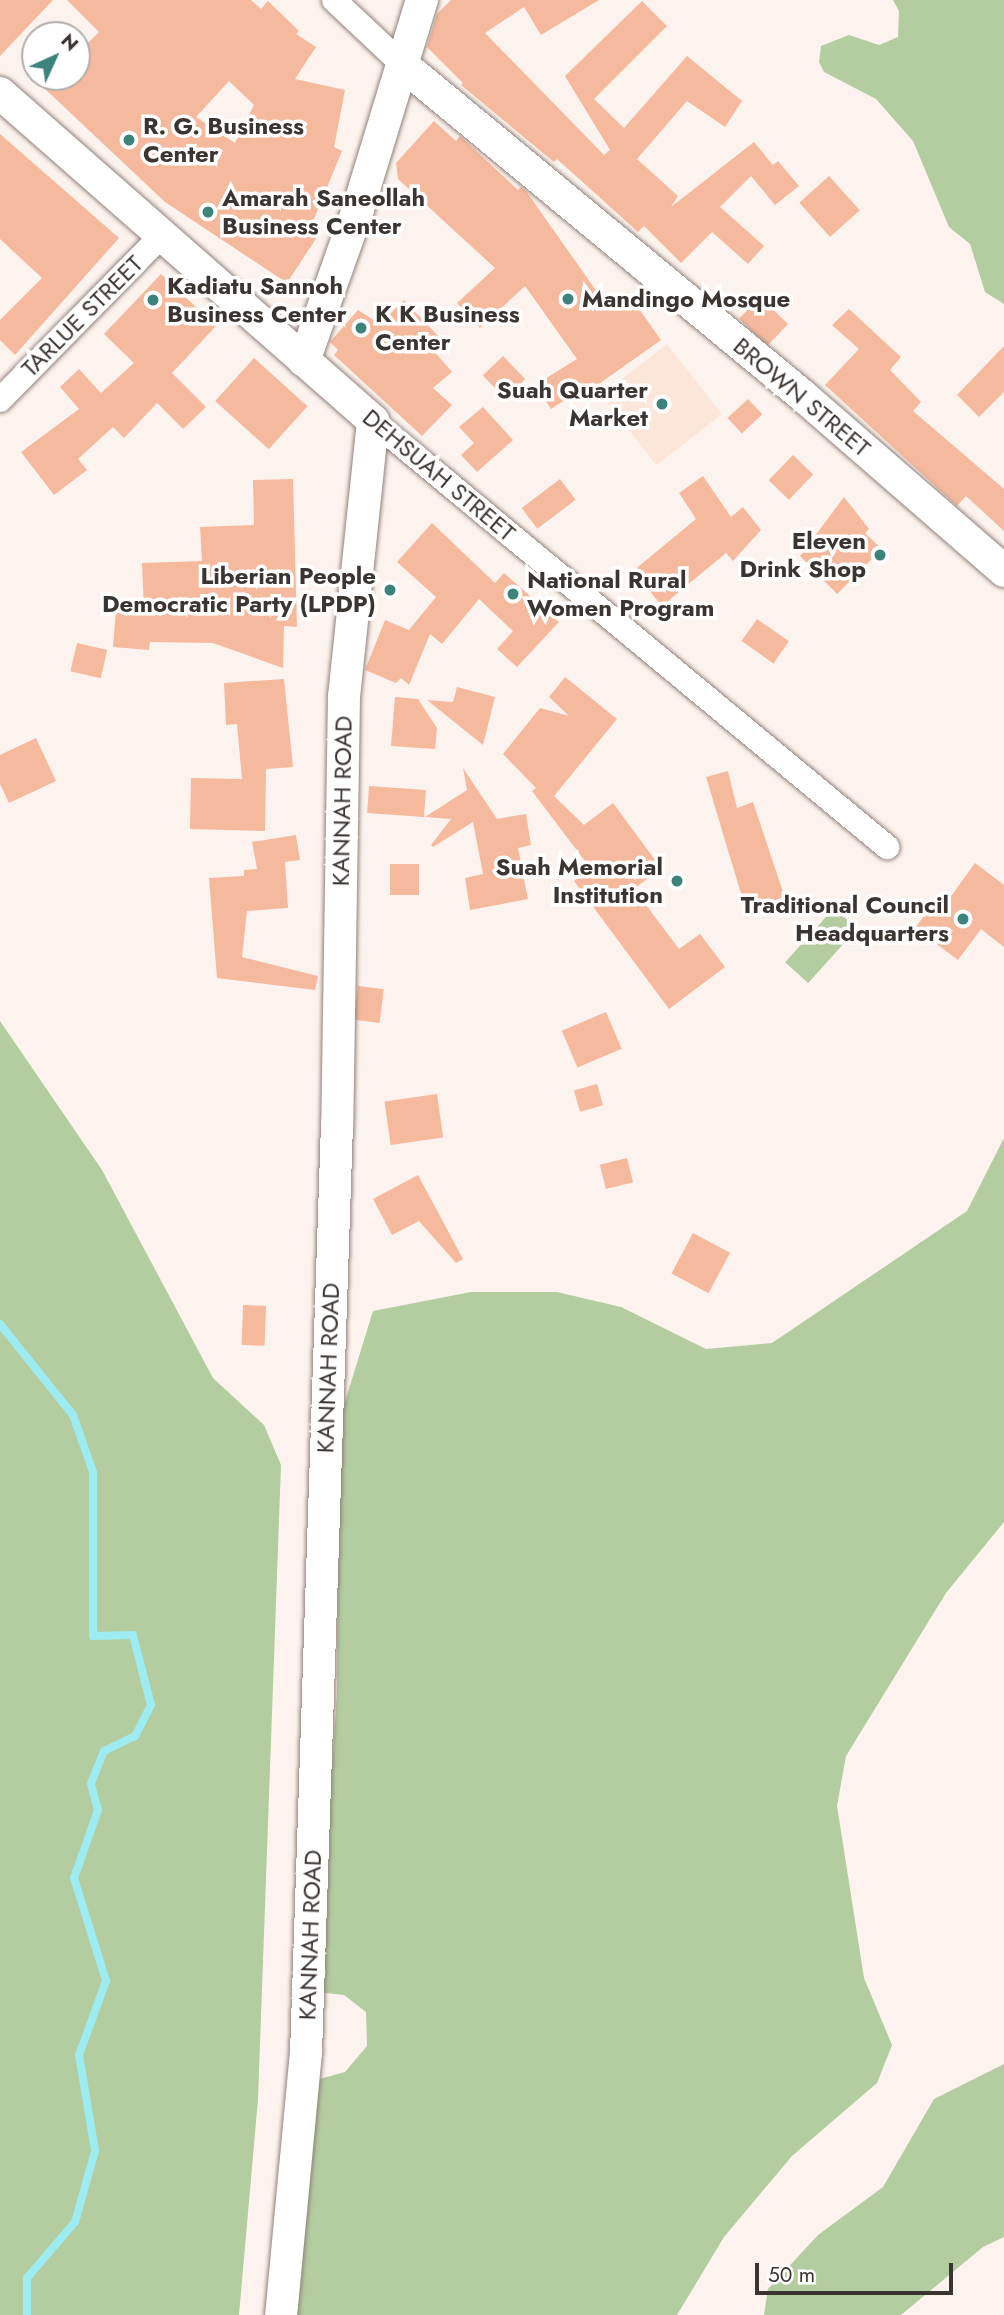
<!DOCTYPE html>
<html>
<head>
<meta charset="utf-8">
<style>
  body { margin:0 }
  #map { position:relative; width:1004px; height:2315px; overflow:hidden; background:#fdf3ee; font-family:Jost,sans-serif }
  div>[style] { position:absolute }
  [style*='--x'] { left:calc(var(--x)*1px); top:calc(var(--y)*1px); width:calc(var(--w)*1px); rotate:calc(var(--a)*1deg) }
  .commercial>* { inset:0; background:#fce6d9; transform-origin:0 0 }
  .green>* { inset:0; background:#b3cca0; transform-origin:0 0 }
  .stream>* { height:8px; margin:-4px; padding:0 4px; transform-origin:4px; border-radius:4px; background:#9cecf1 }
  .building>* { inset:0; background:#f5b99e; transform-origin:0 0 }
  .roads { filter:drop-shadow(0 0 2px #90817b) drop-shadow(0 0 2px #90817b) }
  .minor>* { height:24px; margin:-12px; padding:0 12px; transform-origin:12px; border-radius:12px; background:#fff }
  .tertiary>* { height:32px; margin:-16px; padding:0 16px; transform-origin:16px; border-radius:16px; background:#fff }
  .dots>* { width:19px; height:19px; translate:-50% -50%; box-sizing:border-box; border:4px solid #fff; border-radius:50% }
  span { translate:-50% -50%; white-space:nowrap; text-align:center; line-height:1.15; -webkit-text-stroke:7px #fff; paint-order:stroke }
  .poi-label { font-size:24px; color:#3b3532; font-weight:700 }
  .left { translate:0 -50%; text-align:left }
  .right { translate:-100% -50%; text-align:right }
  .street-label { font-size:24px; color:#3b3532 }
  .north { position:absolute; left:21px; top:21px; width:70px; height:70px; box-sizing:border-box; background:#fff; border:2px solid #b1aead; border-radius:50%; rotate:45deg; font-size:19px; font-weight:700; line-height:28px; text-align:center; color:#3b3532 }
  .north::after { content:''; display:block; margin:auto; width:24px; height:32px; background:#3c837c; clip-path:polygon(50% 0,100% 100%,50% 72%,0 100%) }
  .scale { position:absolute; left:755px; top:2263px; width:198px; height:32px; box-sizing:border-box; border:4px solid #3b3532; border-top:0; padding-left:9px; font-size:21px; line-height:24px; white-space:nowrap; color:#3b3532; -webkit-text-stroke:5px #fff; paint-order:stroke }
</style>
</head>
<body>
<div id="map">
  <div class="commercial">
    <div style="left:667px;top:344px;width:89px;height:83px;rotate:52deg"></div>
  </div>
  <div class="green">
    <div style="clip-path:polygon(893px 0,1004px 0,1004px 304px,985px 292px,970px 244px,949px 227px,913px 141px,876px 99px,824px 72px,819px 62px,821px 46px,849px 35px,879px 45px,898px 37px,899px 11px)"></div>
    <div style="left:834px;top:908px;width:31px;height:73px;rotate:42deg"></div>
    <div style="clip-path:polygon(0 1021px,102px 1170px,213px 1378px,264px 1425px,281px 1465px,258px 2099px,239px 2315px,0 2315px)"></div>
    <div style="clip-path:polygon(1004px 1138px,1004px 1522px,946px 1593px,846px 1756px,837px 1806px,864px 1978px,892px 2045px,877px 2083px,792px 2156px,724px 2237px,677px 2315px,294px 2315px,312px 2081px,345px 2072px,367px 2046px,366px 2012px,344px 1995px,317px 1992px,337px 1693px,339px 1421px,373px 1311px,471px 1292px,557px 1292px,621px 1307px,706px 1349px,772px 1343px,967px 1211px)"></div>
    <div style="clip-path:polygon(1004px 2064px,1004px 2237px,983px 2247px,901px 2315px,764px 2315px,768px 2289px,818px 2235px,883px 2187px,934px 2099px)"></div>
  </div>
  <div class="stream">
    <div style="--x:0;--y:1324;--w:117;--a:51.3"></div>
    <div style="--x:73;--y:1415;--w:60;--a:70.7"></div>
    <div style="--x:93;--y:1472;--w:164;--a:90"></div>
    <div style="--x:93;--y:1636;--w:40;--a:-1.4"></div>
    <div style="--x:133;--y:1635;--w:72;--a:75.6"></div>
    <div style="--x:151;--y:1705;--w:35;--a:117"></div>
    <div style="--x:135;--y:1736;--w:34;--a:154"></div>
    <div style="--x:104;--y:1751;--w:35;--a:112"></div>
    <div style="--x:91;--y:1784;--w:27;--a:75"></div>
    <div style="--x:98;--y:1810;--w:72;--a:109.4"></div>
    <div style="--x:74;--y:1878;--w:108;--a:72.7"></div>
    <div style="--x:106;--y:1981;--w:79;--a:110"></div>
    <div style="--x:79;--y:2055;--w:97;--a:80.5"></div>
    <div style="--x:95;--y:2151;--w:74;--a:105.7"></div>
    <div style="--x:75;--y:2222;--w:74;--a:130.6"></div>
    <div style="--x:27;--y:2278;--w:37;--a:90"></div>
  </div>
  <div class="building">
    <div style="clip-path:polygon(0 0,53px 0,0 56px)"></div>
    <div style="clip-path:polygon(evenodd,67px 0,251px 0,261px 9px,268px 1px,299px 31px,296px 34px,316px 47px,295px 79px,345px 90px,334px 147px,342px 151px,309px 231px,317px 237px,287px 283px,165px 202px,44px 88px,54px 77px,77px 77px,77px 54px,99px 32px,67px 0,229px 81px,254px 105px,235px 143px,196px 117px,229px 81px)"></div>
    <div style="clip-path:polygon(451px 0,599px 0,541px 35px,524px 7px,485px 33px,604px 155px,610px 150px,565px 76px,642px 1px,667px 26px,594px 99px,624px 128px,687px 56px,742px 101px,725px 127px,687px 101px,637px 159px,678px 196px,671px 207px,754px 142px,773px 165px,778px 161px,799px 186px,775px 205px,751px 176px,720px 207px,764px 246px,748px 264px,712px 232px,681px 263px,644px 226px,638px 232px,557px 159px,554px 162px,461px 85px,463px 83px,427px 47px,437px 14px)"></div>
    <div style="clip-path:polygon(434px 121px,456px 141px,460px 136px,518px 190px,521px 187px,526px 191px,607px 306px,627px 292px,661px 340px,596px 386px,593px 382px,551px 409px,535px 385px,577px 359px,525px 286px,480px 328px,457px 303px,495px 268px,398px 179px,396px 163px)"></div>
    <div style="clip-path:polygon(0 134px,119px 238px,15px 355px,0 340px,0 320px,42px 278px,0 239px)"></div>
    <div style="left:829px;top:176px;width:46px;height:40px;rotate:48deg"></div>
    <div style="clip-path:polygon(161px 274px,216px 326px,172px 373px,206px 407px,183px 429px,157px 403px,124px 438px,113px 427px,78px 459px,87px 470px,54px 495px,21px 452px,79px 409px,60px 387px,79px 369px,101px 393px,134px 363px,104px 334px)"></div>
    <div style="left:760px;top:297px;width:39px;height:30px;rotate:44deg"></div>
    <div style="clip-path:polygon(404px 300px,442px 340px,433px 350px,452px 372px,433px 388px,452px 405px,422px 436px,334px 355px,338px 350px,330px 342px,358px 310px,380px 324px)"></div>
    <div style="clip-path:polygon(849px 309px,901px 357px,890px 370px,921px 402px,913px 411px,1004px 489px,1004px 531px,966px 496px,957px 506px,825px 385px,859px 349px,832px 325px)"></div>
    <div style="clip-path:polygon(1004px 346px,1004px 392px,979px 417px,957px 395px)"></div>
    <div style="left:503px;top:356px;width:32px;height:28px;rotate:46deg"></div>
    <div style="left:254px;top:358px;width:72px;height:58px;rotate:42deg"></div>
    <div style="left:748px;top:399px;width:21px;height:28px;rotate:47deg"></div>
    <div style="clip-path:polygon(483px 407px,513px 440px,477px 472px,461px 455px,474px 443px,459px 427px)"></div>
    <div style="left:793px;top:455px;width:28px;height:35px;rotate:44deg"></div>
    <div style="clip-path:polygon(703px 476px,731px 517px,743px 507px,761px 530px,733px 561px,726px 553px,662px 606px,633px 571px,696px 519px,679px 493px)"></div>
    <div style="clip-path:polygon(293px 479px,297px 627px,284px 626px,283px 668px,213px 643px,150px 642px,149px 650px,113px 647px,116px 609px,144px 611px,142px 563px,202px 561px,200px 527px,254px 525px,253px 480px)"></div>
    <div style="left:560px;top:479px;width:26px;height:48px;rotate:53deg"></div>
    <div style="clip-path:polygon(844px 497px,869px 529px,865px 533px,882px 549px,837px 594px,800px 556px)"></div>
    <div style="clip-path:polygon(432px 523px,495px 583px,504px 573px,559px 622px,517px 667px,497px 649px,513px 631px,479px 599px,442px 644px,430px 634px,409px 685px,401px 678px,396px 683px,365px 670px,385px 620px,409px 630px,436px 597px,397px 562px)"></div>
    <div style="left:757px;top:619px;width:39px;height:27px;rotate:35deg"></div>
    <div style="left:77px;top:643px;width:31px;height:29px;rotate:13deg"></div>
    <div style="clip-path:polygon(565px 677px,617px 719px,554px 796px,584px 825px,613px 803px,661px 868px,634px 889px,679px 949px,700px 934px,725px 967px,669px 1009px,574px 881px,591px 869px,532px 791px,536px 788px,503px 754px,540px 708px,569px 716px,549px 697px)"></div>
    <div style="clip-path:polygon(284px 679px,293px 767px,266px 769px,265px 831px,190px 829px,191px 778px,242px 779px,237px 724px,226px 725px,224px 683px)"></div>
    <div style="clip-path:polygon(457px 687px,495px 697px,483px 745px,427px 700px,453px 702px)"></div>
    <div style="clip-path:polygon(395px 697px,418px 699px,437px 728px,435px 749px,391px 746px)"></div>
    <div style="clip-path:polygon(36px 738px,56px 781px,9px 803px,0 784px,0 755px)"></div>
    <div style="clip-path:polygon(463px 768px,497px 819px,526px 814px,531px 845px,518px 848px,528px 899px,470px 910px,465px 878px,483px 874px,473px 822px,433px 847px,431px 845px,451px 819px,425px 817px,467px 790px)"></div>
    <div style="clip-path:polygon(728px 771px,737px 808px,753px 802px,787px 904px,748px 917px,706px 777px)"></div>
    <div style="left:369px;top:786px;width:57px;height:27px;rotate:4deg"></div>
    <div style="clip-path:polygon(296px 835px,300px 860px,285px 862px,288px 908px,247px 911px,242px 957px,318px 976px,315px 990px,217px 978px,209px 878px,244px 876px,244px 870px,257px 869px,252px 842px)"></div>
    <div style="clip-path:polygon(975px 863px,1004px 885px,1004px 947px,981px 929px,958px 960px,915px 928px,933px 904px,941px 910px)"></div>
    <div style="left:390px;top:864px;width:29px;height:31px"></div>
    <div style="left:358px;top:986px;width:26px;height:34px;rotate:7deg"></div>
    <div style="left:606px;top:1012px;width:40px;height:48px;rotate:67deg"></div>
    <div style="left:597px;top:1084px;width:22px;height:24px;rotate:74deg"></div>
    <div style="left:437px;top:1094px;width:44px;height:53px;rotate:82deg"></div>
    <div style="left:627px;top:1158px;width:25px;height:28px;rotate:76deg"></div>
    <div style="clip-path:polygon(418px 1175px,463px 1259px,456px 1263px,419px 1221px,392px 1235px,373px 1199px)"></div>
    <div style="left:693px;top:1233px;width:42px;height:46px;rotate:28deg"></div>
    <div style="left:243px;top:1305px;width:23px;height:40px;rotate:2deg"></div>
  </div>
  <div class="roads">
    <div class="minor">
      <div style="--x:334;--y:0;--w:96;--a:43.3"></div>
      <div style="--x:0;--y:400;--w:234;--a:-45.5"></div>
      <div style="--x:373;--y:421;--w:668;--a:39.65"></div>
    </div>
    <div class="tertiary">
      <div style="--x:404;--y:66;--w:518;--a:39.59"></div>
      <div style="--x:803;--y:396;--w:267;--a:41"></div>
      <div style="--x:0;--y:93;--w:497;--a:41.3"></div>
      <div style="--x:373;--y:421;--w:277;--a:96"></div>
      <div style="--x:344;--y:696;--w:428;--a:90.9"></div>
      <div style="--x:337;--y:1124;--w:929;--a:91.91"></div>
      <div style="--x:306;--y:2052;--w:264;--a:95.4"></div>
      <div style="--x:304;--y:361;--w:161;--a:-70.4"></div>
      <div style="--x:358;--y:209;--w:219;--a:-73"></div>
    </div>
  </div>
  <div class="dots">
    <div style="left:129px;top:140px;background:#3c837c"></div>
    <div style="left:208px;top:212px;background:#3c837c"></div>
    <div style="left:568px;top:299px;background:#3c837c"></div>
    <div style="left:153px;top:300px;background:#3c837c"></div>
    <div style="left:361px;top:328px;background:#3c837c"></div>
    <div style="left:662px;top:404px;background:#3c837c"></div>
    <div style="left:880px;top:555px;background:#3c837c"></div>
    <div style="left:390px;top:590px;background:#3c837c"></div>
    <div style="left:513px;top:594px;background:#3c837c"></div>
    <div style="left:677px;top:881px;background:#3c837c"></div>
    <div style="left:963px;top:919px;background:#3c837c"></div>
  </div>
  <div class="poi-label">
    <span class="left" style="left:143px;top:140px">R. G. Business<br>Center</span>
    <span class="left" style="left:222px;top:212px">Amarah Saneollah<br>Business Center</span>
    <span class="left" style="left:167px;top:300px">Kadiatu Sannoh<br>Business Center</span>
    <span class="left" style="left:582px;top:299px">Mandingo Mosque</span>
    <span class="left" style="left:375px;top:328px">K K Business<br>Center</span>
    <span class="right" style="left:648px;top:404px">Suah Quarter<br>Market</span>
    <span class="right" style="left:866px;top:555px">Eleven<br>Drink Shop</span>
    <span class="right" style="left:376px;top:590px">Liberian People<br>Democratic Party (LPDP)</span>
    <span class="left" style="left:527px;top:594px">National Rural<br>Women Program</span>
    <span class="right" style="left:663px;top:881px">Suah Memorial<br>Institution</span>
    <span class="right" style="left:949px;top:919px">Traditional Council<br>Headquarters</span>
  </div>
  <div class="street-label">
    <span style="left:82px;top:316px;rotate:-45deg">TARLUE STREET</span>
    <span style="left:802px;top:397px;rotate:40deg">BROWN STREET</span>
    <span style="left:439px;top:475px;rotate:40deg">DEHSUAH STREET</span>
    <span style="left:342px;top:801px;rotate:-89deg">KANNAH ROAD</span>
    <span style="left:328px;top:1368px;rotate:-88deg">KANNAH ROAD</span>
    <span style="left:310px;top:1935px;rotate:-88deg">KANNAH ROAD</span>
  </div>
  <div class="north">N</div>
  <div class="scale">50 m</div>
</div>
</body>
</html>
